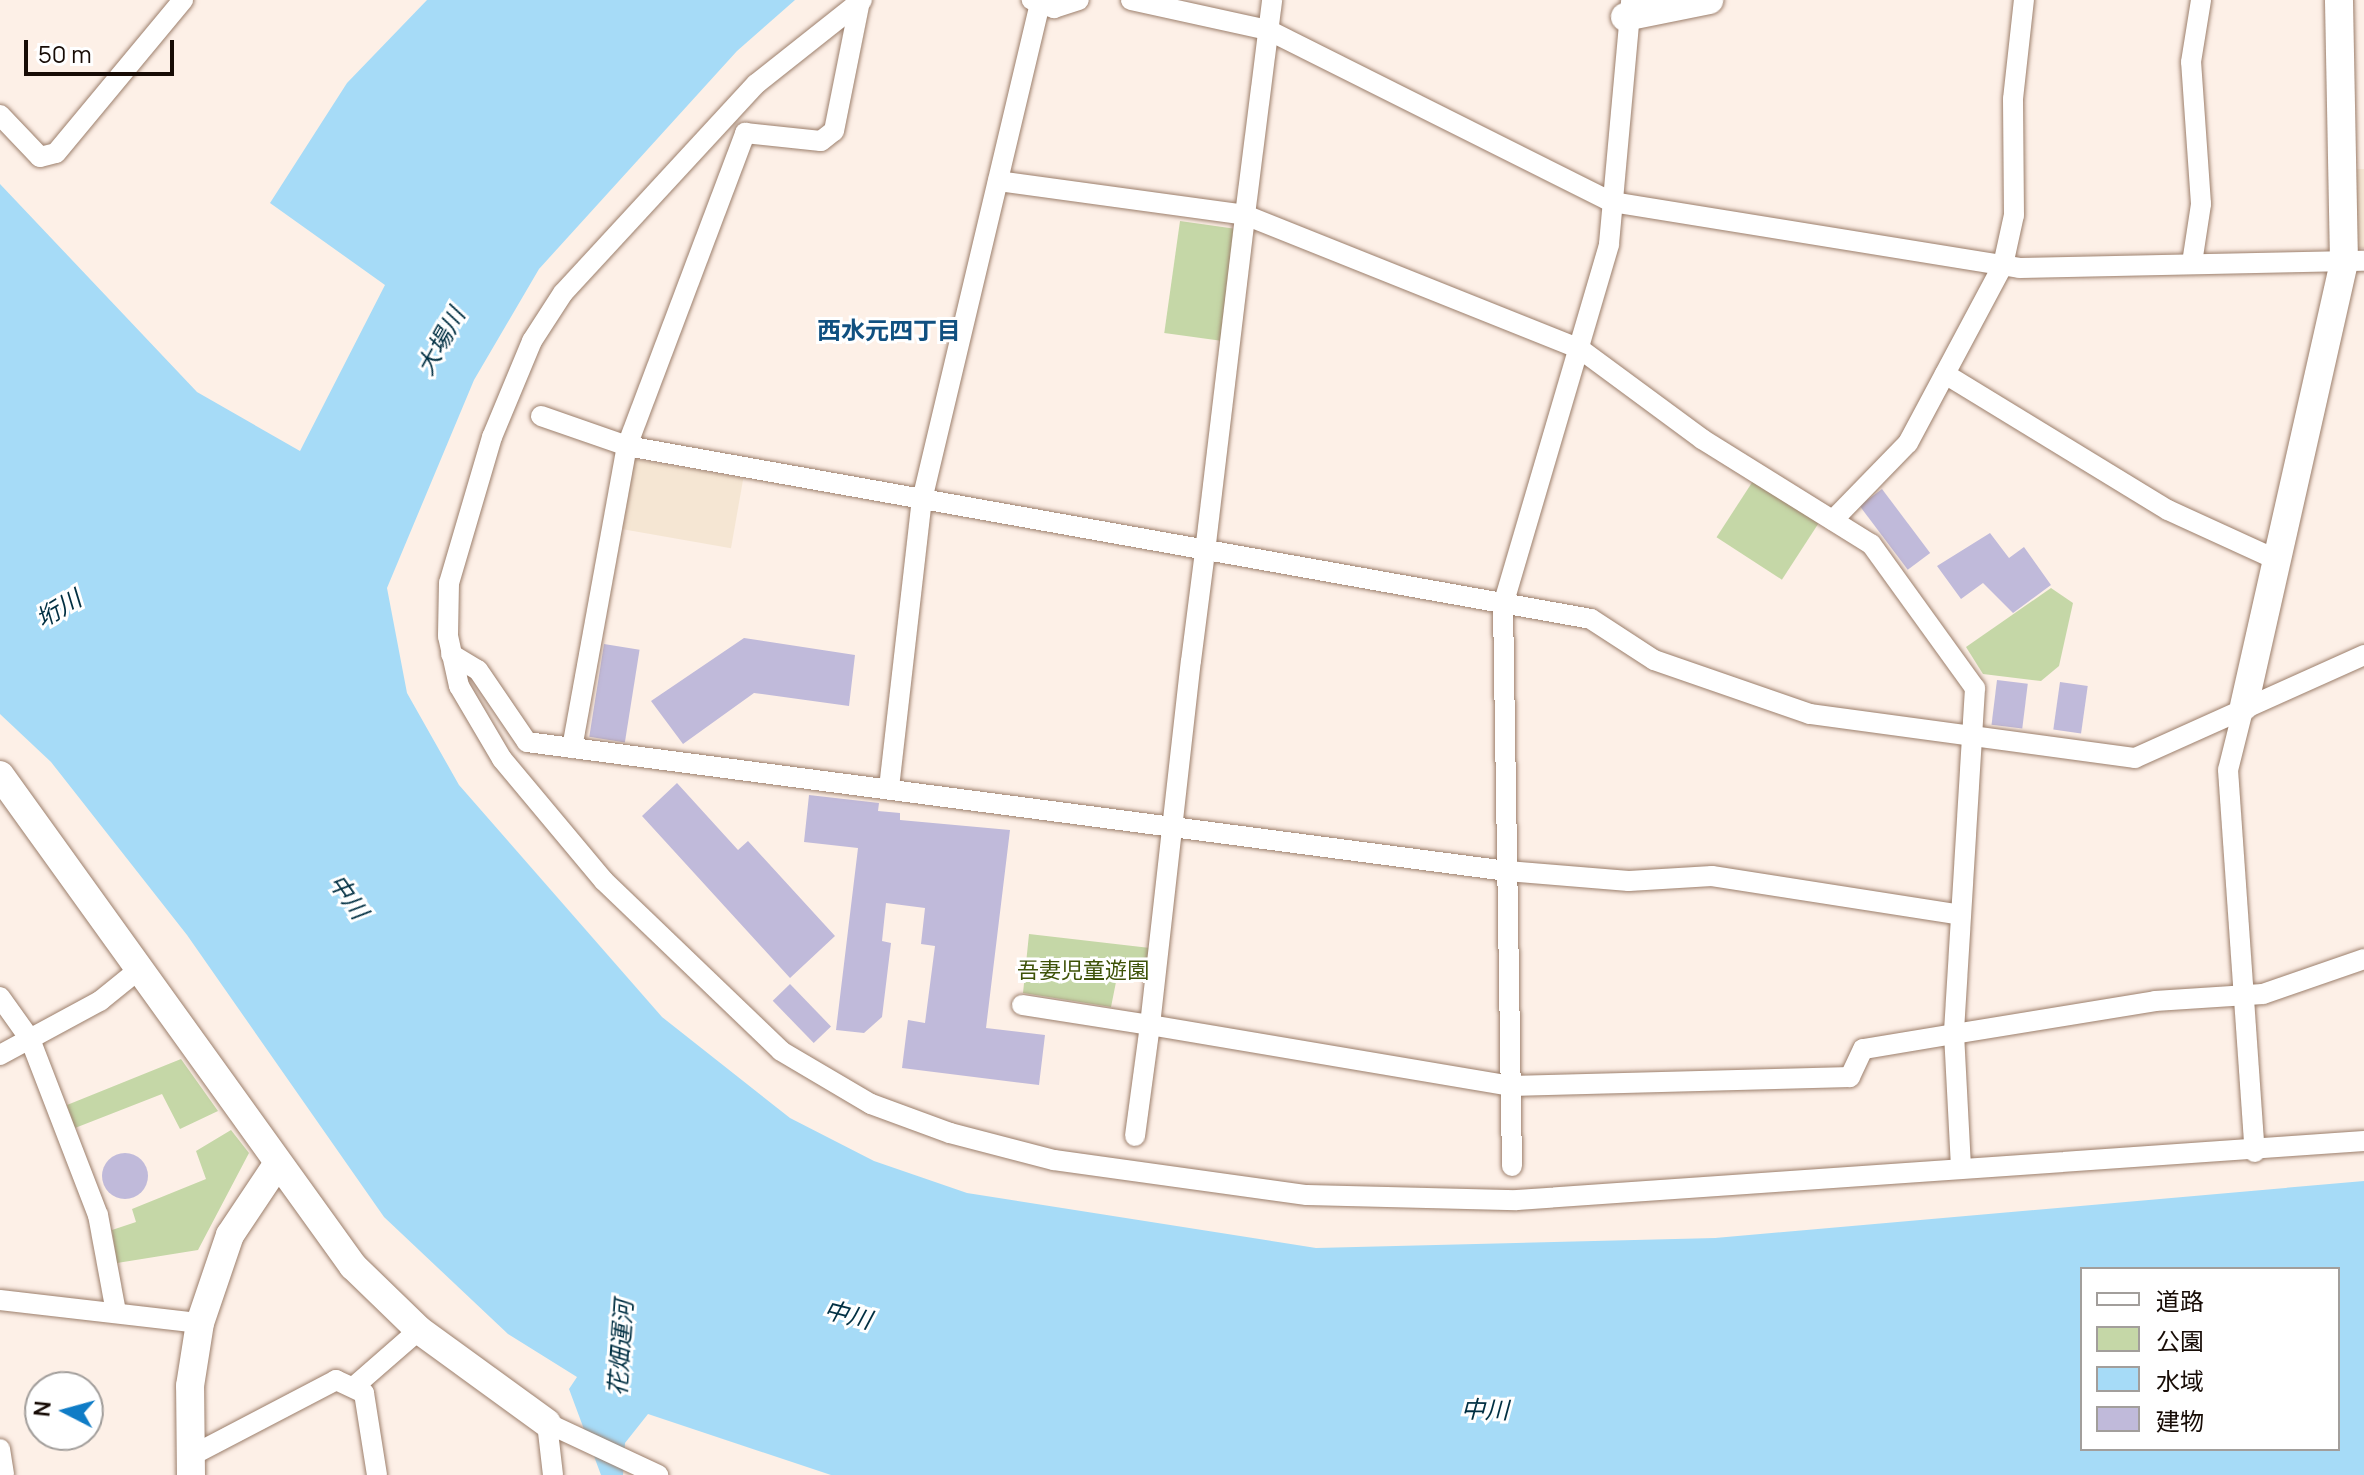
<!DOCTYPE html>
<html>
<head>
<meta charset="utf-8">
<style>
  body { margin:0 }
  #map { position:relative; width:2364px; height:1475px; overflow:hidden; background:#fdf0e7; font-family:Manrope,"Noto Sans JP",sans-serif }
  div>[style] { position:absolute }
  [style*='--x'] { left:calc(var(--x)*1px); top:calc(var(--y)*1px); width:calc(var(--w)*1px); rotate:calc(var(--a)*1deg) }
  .industrial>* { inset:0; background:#f5e6d3; transform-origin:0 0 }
  .green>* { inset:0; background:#c5d7a7; transform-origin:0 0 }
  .water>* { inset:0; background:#a6dbf7 }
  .building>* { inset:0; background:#c0bada; transform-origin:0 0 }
  .round { border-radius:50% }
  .roads { filter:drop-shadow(0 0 2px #9c7f6c) drop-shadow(0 0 2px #9c7f6c) }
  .street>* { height:20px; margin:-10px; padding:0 10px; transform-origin:10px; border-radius:10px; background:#fff }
  .secondary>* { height:28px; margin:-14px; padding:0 14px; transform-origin:14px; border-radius:14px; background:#fff }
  span { translate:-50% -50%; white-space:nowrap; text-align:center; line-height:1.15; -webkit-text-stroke:6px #fff; paint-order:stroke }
  .park-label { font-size:22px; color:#3e5208 }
  .neighbourhood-label { font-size:24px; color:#105080; font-weight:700 }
  .water-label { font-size:24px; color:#002f42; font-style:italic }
  .legend { position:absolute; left:2080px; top:1267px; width:260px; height:184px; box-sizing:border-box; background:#fff; border:2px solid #a29e9b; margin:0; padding:10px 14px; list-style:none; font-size:24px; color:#170c06 }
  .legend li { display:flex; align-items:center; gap:16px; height:40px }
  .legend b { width:40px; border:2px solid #a29e9b }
  .north { position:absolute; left:24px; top:1371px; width:80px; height:80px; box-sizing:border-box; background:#fff; border:2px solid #a29e9b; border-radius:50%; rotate:276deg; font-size:22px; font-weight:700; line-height:32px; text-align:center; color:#170c06 }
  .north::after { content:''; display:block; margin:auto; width:28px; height:36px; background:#0f7cc6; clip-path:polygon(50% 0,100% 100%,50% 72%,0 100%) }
  .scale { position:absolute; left:24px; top:40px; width:150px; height:36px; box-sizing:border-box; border:4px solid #170c06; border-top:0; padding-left:10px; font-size:24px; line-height:28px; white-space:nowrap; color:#170c06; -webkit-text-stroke:6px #fff; paint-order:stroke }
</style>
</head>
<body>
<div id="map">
  <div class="industrial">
    <div style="left:2356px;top:169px;width:8px;height:79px"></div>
    <div style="left:634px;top:459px;width:111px;height:71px;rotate:10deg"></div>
  </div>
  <div class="green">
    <div style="left:1180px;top:221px;width:59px;height:113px;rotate:8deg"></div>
    <div style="left:1753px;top:481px;width:78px;height:67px;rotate:33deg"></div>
    <div style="clip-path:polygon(2051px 588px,2073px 603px,2059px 666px,2041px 681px,1983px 674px,1966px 647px)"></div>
    <div style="clip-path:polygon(1029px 934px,1150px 948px,1146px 973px,1118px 972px,1111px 1007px,1023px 993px)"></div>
    <div style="clip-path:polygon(181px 1059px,218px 1111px,180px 1129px,162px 1094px,75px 1128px,67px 1105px)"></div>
    <div style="clip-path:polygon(231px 1130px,249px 1153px,198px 1250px,117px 1263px,112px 1230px,136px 1222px,132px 1209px,206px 1179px,196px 1151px)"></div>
  </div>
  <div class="water">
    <div style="clip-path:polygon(evenodd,427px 0,795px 0,737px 51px,539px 269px,474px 380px,387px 588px,407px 693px,459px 785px,662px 1017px,790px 1118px,874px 1161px,967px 1193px,1316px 1248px,1715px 1238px,2364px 1181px,2364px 1475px,831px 1475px,648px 1414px,625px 1443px,623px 1475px,601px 1475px,569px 1389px,577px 1377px,508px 1334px,384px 1217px,187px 935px,51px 762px,0 714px,0 184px,197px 392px,300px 451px,385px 285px,270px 203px,347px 83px,427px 0,2082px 1269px,2338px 1269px,2338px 1449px,2082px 1449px,2082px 1269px)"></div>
  </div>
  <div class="building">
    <div style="left:1882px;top:489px;width:80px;height:28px;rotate:53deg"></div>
    <div style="clip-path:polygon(1990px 533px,2009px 558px,2024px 547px,2051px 585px,2013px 613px,1983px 583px,1961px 599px,1937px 566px)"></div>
    <div style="clip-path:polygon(744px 638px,855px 655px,849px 706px,754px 693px,683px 744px,651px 701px)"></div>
    <div style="left:604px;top:644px;width:36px;height:94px;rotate:9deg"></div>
    <div style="left:1997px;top:680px;width:31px;height:45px;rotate:7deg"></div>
    <div style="left:2060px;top:682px;width:28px;height:48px;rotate:8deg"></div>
    <div style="clip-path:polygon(677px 783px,738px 850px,748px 841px,835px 936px,790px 978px,642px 816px)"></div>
    <div style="clip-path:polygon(809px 795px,879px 803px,878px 811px,900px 813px,900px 820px,1010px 830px,986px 1028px,1045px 1035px,1039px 1085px,902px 1068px,908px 1020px,925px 1023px,935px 946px,921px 944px,925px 908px,886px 903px,882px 941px,891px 943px,882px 1017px,864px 1033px,836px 1030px,858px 848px,804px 842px)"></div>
    <div style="left:790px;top:984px;width:59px;height:24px;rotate:46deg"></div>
    <div class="round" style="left:102px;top:1153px;width:46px;height:46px"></div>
  </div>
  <div class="roads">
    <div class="street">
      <div style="--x:862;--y:0;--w:135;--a:141.6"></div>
      <div style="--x:756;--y:84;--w:284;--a:132.7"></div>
      <div style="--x:563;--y:293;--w:57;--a:122.9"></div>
      <div style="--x:532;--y:341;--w:104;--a:112.6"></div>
      <div style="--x:492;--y:437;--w:152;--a:106.4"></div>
      <div style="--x:449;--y:583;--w:53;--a:91.1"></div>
      <div style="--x:448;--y:636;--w:51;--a:77.6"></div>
      <div style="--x:459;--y:686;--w:85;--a:59.5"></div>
      <div style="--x:502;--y:759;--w:159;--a:50.1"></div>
      <div style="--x:604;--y:881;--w:245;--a:43.8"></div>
      <div style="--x:781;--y:1051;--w:104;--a:30.5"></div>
      <div style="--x:871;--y:1104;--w:84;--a:20.2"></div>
      <div style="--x:950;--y:1133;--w:107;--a:14.6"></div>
      <div style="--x:1054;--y:1160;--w:255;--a:7.9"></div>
      <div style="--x:1307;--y:1195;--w:210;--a:1.4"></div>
      <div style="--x:1517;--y:1200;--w:849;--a:-3.98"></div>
      <div style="--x:1131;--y:0;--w:140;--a:12.4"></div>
      <div style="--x:1268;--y:30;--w:385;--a:26.6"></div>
      <div style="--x:1612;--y:202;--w:412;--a:9.2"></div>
      <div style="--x:2019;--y:268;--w:345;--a:-1.2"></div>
      <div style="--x:1040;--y:3;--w:15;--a:20"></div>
      <div style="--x:1054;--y:8;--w:26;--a:-18"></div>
      <div style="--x:0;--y:115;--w:58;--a:46.4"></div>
      <div style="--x:40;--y:157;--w:16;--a:-14"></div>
      <div style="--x:56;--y:153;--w:199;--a:-50.3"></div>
      <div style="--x:998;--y:181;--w:249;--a:7.8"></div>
      <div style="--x:1245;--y:215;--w:361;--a:21.8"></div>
      <div style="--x:1580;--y:349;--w:152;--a:36.4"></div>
      <div style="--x:1702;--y:439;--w:199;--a:31.9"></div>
      <div style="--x:1871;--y:544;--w:178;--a:54.2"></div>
      <div style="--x:1975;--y:688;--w:347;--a:93.5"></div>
      <div style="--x:1954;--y:1034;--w:92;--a:170.6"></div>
      <div style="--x:1863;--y:1049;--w:31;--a:115"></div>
      <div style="--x:1850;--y:1077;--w:339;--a:178.5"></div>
      <div style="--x:1511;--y:1086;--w:366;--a:-170.4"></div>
      <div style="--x:1150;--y:1025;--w:366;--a:-83.6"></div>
      <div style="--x:1191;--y:661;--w:110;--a:-82.7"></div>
      <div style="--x:1205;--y:552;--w:339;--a:-83.2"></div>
      <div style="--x:1245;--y:215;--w:217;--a:-82.8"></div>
      <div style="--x:2192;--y:263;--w:60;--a:-81.3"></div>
      <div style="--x:2201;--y:204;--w:142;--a:-94"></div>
      <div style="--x:2191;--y:62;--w:63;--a:-80.8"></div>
      <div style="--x:1945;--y:374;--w:261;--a:31.4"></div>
      <div style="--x:2168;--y:510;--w:120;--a:24.6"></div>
      <div style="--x:541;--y:416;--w:91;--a:19.2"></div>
      <div style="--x:627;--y:446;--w:979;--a:10.17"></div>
      <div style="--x:1591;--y:619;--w:75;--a:33.1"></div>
      <div style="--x:1654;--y:660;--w:165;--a:19.1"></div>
      <div style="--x:1810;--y:714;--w:328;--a:7.7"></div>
      <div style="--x:2135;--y:758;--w:251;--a:-24.2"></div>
      <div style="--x:1833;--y:520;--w:107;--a:-45.8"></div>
      <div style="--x:1908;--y:443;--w:202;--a:-61.9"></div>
      <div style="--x:2003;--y:265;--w:51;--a:-77.6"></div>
      <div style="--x:2014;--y:215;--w:116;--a:-90.5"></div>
      <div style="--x:2013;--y:99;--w:100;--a:-83.7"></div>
      <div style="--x:451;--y:654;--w:31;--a:31"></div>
      <div style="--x:478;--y:670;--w:87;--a:55.8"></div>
      <div style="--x:527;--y:742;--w:988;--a:7.5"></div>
      <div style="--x:1507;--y:871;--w:122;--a:4.7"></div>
      <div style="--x:1629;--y:881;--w:83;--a:-3.4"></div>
      <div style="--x:1712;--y:876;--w:252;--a:8.9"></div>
      <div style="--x:2244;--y:706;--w:66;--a:104"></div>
      <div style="--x:2228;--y:770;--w:383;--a:86"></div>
      <div style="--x:572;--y:748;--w:307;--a:-79.7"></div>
      <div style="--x:627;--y:446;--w:335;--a:-69.3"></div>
      <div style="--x:745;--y:133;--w:76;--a:6"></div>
      <div style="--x:821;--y:141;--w:16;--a:-38"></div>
      <div style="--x:834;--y:131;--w:133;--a:-78.7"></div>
      <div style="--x:889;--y:788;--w:290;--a:-83.5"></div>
      <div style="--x:922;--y:500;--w:511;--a:-76.64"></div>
      <div style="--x:1040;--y:3;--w:9;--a:-159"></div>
      <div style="--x:0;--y:997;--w:52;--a:54.5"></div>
      <div style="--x:30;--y:1039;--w:189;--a:68.9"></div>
      <div style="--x:98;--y:1215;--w:99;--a:79.5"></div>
      <div style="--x:1022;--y:1005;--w:130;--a:8.9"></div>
      <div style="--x:1150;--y:1025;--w:112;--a:97.7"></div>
      <div style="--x:0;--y:1055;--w:114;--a:-28.4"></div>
      <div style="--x:100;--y:1001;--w:54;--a:-39"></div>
      <div style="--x:1512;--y:1166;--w:561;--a:-90.92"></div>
      <div style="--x:1503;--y:605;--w:376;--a:-73.6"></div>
      <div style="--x:1609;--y:244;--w:245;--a:-84.8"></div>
      <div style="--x:1961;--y:1167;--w:133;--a:-93"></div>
      <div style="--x:1954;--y:1034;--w:204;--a:-9.3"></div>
      <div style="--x:2155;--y:1001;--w:108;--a:-3.7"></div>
      <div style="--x:2263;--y:994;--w:107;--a:-19.1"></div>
      <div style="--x:0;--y:1300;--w:201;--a:6.6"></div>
      <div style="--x:357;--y:1384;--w:82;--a:-41.1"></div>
      <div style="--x:0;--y:1449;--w:26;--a:81"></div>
      <div style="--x:189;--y:1457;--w:166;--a:-27.6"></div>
      <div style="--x:336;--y:1380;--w:31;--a:25"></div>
      <div style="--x:364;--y:1393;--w:83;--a:81"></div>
      <div style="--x:553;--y:1475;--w:52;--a:-96.6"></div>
      <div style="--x:547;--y:1423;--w:123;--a:25.1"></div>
    </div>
    <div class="secondary">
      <div style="--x:1625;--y:17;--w:86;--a:-11.4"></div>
      <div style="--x:2244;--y:706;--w:455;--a:-77.3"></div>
      <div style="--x:2344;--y:262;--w:262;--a:-91.1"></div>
      <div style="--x:0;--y:775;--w:605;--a:54.29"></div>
      <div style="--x:353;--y:1266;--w:92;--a:44.1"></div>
      <div style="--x:419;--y:1330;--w:158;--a:36"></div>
      <div style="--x:191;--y:1475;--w:89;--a:-90.6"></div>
      <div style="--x:190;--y:1386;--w:64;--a:-81"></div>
      <div style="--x:200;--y:1323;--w:93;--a:-71.2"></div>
      <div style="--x:230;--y:1235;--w:83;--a:-56.3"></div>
    </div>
  </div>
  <div class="park-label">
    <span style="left:1083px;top:971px">吾妻児童遊園</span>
  </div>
  <div class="neighbourhood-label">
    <span style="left:889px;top:330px">西水元四丁目</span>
  </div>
  <div class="water-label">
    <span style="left:440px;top:341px;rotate:-61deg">大場川</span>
    <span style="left:58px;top:608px;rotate:-31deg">垳川</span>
    <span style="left:349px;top:896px;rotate:55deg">中川</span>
    <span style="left:848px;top:1314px;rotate:14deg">中川</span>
    <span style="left:620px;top:1348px;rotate:-86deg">花畑運河</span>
    <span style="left:1485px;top:1409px;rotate:1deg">中川</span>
  </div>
  <ul class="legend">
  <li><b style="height:10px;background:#fff"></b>道路</li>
  <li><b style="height:22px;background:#c5d7a7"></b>公園</li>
  <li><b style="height:22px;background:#a6dbf7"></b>水域</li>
  <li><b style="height:22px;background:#c0bada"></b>建物</li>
  </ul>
  <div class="north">N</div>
  <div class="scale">50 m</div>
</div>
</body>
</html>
